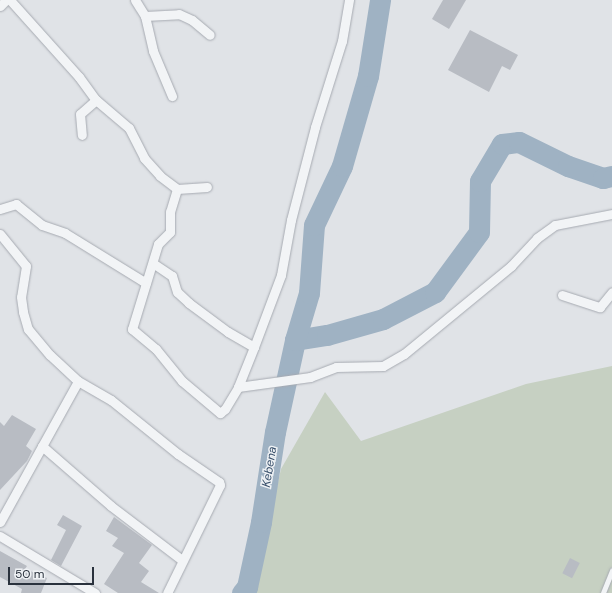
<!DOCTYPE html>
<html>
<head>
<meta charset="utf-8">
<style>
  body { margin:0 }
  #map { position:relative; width:612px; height:593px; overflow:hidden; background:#e0e3e7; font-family:"DM Sans",sans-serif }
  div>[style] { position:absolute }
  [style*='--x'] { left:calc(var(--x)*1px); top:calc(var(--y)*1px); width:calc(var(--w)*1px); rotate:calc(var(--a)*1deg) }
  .green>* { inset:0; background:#c6d0c2 }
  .river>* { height:21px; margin:-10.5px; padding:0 10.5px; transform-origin:10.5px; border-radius:10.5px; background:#9fb2c3 }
  .building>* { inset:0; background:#b8bcc3; transform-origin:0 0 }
  .roads { filter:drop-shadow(0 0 1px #a6aab1) drop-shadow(0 0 1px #a6aab1) }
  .lane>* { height:4.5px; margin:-2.25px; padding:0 2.25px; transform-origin:2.25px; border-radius:2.25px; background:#f2f4f6 }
  .street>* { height:9px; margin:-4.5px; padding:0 4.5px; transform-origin:4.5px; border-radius:4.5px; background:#f2f4f6 }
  span { translate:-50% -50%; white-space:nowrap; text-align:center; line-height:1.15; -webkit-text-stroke:3px #eff2f5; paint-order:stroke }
  .water-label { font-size:12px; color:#39516c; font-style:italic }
  .scale { position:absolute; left:8px; top:567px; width:86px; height:18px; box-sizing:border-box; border:2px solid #2a323d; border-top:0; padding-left:5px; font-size:12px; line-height:14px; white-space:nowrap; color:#2a323d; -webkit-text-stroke:3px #eff2f5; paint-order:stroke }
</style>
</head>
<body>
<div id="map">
  <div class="green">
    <div style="clip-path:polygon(612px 366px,612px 593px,253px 593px,281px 469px,325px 392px,361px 441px,526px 384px)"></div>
  </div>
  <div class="river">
    <div style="--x:295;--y:340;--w:32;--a:-9"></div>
    <div style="--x:327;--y:335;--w:58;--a:-15.9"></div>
    <div style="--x:383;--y:319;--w:59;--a:-27.4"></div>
    <div style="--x:435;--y:292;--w:74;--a:-53.7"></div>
    <div style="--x:479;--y:232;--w:51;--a:-88.9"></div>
    <div style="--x:480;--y:181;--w:43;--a:-59.3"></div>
    <div style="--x:502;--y:144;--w:17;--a:-7"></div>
    <div style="--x:519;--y:142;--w:55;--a:26.1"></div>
    <div style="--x:568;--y:166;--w:37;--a:19"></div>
    <div style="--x:603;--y:178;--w:9;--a:-13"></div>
    <div style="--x:242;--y:593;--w:8;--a:-50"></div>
    <div style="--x:247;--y:587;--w:66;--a:-77.8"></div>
    <div style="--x:261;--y:522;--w:91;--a:-81.2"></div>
    <div style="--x:275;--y:432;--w:94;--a:-77.7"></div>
    <div style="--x:295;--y:340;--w:49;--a:-73.4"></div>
    <div style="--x:309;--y:293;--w:68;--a:-85.8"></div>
    <div style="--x:314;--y:225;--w:65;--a:-64.6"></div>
    <div style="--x:342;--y:166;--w:94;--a:-73.9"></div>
    <div style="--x:368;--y:76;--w:77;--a:-81"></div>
  </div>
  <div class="building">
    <div style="clip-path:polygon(443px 0,466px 0,449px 29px,432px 19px)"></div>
    <div style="clip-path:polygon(470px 30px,518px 55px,510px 70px,502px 66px,489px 92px,448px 70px)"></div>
    <div style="clip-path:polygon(12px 415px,36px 429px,26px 446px,32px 451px,27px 461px,0 490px,0 422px,4px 426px)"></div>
    <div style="clip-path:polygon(63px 515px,82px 526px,61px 566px,51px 560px,66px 530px,57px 525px)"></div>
    <div style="clip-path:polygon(114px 517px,152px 545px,139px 563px,149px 571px,141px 582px,159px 593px,118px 593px,104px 584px,124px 553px,112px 546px,118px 538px,106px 531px)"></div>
    <div style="clip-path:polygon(0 551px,27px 566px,25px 569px,47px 578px,41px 593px,21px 593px,22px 589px,0 577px)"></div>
    <div style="left:570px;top:558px;width:11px;height:17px;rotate:27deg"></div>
  </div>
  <div class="roads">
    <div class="lane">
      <div style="--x:603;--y:593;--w:24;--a:-68"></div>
    </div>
    <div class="street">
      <div style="--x:10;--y:0;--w:103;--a:48.1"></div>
      <div style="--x:79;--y:77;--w:29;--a:54"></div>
      <div style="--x:96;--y:100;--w:21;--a:139"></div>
      <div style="--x:80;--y:114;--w:21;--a:85"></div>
      <div style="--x:135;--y:0;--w:19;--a:58"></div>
      <div style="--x:145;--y:16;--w:36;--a:77"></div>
      <div style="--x:153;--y:51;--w:49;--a:67.1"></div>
      <div style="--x:0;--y:6;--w:8;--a:-45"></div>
      <div style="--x:145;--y:16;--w:34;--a:-3"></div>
      <div style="--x:179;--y:14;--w:14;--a:25"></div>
      <div style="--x:192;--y:20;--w:23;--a:40"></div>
      <div style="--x:96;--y:100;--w:43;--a:40.3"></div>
      <div style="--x:129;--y:128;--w:34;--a:63"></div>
      <div style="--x:144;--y:158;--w:24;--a:48"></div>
      <div style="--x:160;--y:176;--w:21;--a:37"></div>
      <div style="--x:177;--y:189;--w:24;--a:107"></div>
      <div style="--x:170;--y:212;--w:20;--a:90"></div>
      <div style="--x:170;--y:232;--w:17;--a:135"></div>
      <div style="--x:158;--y:244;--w:89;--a:107"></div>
      <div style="--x:132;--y:329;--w:31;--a:40"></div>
      <div style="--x:156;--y:349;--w:41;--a:50.9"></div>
      <div style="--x:182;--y:381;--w:50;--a:40.1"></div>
      <div style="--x:220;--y:413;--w:6;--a:-39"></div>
      <div style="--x:225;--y:409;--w:26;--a:-59"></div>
      <div style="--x:238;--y:387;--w:43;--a:-68.2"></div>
      <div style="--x:254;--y:347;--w:30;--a:-150"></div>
      <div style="--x:228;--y:332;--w:49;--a:-143.4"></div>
      <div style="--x:189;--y:303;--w:16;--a:-137"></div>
      <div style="--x:177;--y:292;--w:17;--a:-107"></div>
      <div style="--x:172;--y:276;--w:23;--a:-146"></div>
      <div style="--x:177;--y:189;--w:30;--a:-4"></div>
      <div style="--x:0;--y:209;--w:17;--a:-17"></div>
      <div style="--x:16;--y:204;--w:33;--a:39"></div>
      <div style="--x:42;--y:225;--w:24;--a:19"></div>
      <div style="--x:65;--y:233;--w:95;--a:31.7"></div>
      <div style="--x:0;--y:234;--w:41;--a:50.9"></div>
      <div style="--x:26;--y:266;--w:31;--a:99"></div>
      <div style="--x:21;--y:297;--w:15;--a:82"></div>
      <div style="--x:23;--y:312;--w:18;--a:74"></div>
      <div style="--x:28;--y:329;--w:34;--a:50"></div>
      <div style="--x:50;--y:355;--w:38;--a:43"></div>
      <div style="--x:78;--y:381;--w:38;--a:30"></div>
      <div style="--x:111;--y:400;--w:86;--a:38.9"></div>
      <div style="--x:178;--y:454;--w:50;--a:34.3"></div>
      <div style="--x:219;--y:482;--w:3;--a:72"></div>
      <div style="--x:220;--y:485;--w:120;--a:116.1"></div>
      <div style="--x:562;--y:295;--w:40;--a:18"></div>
      <div style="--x:600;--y:307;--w:19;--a:-51"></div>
      <div style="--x:254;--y:347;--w:77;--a:-69.4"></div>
      <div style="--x:281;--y:275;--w:56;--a:-79.7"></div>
      <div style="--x:291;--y:220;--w:96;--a:-75.5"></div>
      <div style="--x:315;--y:127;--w:90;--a:-72.6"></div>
      <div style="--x:342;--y:41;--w:42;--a:-80.3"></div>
      <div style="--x:238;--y:387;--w:73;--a:-7.9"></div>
      <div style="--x:310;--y:377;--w:28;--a:-21"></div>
      <div style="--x:336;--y:367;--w:47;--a:-1.2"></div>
      <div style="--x:383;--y:366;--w:24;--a:-30"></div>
      <div style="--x:404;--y:354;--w:139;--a:-39.4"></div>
      <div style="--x:511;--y:266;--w:38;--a:-47"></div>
      <div style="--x:537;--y:238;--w:22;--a:-36"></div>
      <div style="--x:555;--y:225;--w:58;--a:-10.9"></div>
      <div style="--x:42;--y:446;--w:91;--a:41"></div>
      <div style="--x:111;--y:506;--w:89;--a:37.3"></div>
      <div style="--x:0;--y:522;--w:161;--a:-61"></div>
      <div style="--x:0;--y:536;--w:111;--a:31"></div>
    </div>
  </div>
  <div class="water-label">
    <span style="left:270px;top:467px;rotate:-81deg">Kebena</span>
  </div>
  <div class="scale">50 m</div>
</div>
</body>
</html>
